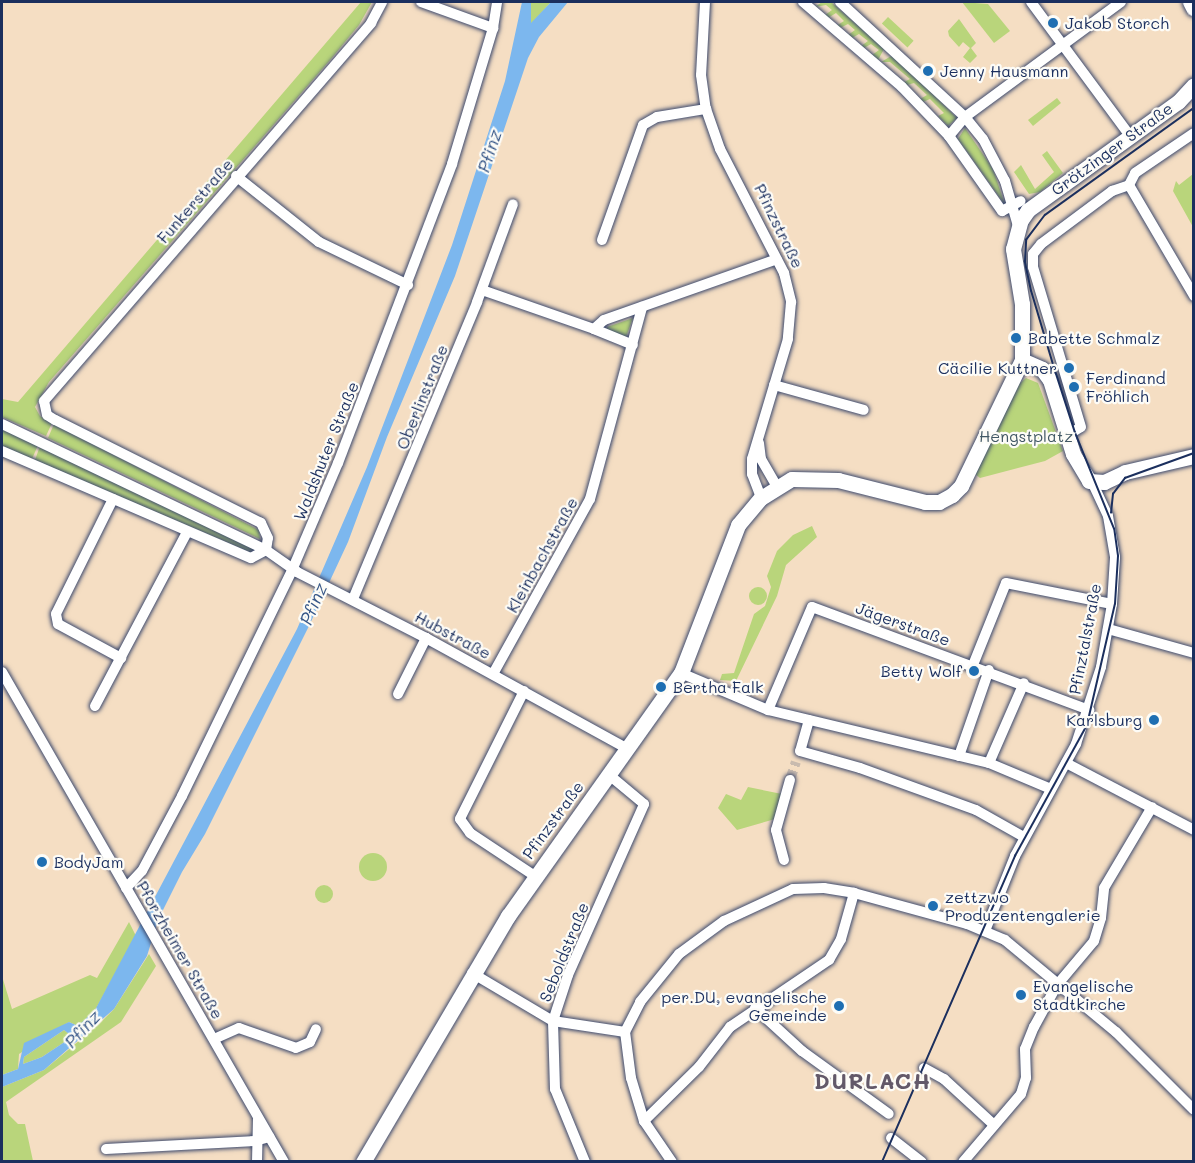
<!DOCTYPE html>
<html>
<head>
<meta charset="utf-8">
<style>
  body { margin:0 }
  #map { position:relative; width:1195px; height:1163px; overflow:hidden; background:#f5dec3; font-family:Mali,sans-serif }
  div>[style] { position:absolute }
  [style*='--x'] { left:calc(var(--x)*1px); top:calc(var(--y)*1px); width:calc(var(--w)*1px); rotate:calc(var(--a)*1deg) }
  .green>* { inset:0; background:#b9d57b; transform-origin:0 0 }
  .round { border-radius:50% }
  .water>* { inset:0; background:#7cb7ee }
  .minor-tunnel>* { height:10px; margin-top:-5px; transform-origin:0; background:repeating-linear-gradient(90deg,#c9bbaf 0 10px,transparent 0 15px) }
  .roads { filter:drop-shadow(0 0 2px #3c496d) drop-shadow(0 0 2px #3c496d) }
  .minor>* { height:10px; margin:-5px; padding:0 5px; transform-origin:5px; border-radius:5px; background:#fff }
  .secondary>* { height:15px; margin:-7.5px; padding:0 7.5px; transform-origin:7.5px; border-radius:7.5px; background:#fff }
  .primary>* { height:16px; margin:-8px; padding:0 8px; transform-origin:8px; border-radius:8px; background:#fff }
  .tram>* { height:1.5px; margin:-0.75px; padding:0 0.75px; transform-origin:0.75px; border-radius:0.75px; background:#1b2f5e }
  .dots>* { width:16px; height:16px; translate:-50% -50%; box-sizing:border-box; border:3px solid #fdfcf7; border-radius:50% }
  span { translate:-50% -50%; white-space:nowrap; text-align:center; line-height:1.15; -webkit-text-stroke:4.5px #fdfcf7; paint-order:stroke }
  .poi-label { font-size:16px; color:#1b2f5e }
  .left { translate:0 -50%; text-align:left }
  .right { translate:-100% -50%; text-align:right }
  .street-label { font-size:16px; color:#1b2f5e }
  .park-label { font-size:16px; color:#425865 }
  .water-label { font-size:18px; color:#385889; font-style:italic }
  .district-label { font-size:22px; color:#635969; font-weight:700; letter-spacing:1.5px }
  .frame { position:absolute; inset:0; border:3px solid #1b2f5e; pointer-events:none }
</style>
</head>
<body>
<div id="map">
  <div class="green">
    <div style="clip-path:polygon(361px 2px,372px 2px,359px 25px,331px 59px,49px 382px,35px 407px,40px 416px,52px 423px,46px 436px,2px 417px,2px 399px,18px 402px)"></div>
    <div style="clip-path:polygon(531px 2px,551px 2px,531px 24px,530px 22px)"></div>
    <div style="clip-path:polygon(822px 2px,831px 2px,884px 49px,878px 60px,872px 55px,879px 50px,871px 44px,864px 48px,861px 46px,868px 41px,859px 34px,852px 38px,848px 35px,855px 30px,848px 24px,840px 28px,836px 26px,844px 21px,836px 13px,828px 18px,825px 15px,832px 10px,826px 5px,815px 7px)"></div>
    <div style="clip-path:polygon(962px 2px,988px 4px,1010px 31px,994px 43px)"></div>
    <div style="left:888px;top:17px;width:35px;height:9px;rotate:43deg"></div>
    <div style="clip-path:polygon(959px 19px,976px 43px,971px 48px,977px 56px,970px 63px,963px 57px,970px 48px,963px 42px,959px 47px,949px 36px,948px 31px)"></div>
    <div style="clip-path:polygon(893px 55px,957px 118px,948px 126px,938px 116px,944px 113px,930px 99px,923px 102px,920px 99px,927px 95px,914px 83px,907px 85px,904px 82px,910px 79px,890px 62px,881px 62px)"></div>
    <div style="clip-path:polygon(1057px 98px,1061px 103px,1033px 126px,1028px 120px)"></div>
    <div style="clip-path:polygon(965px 128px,993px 169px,1005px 205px,958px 139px)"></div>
    <div style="clip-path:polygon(1047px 151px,1063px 173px,1040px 192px,1029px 194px,1014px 172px,1021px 165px,1035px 189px,1054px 172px,1042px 155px)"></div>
    <div style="clip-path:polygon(1193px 174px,1193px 227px,1173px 191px,1176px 181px,1179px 185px)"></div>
    <div style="clip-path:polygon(633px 318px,626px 337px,607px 330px,607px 327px)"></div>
    <div style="clip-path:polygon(1026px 378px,1038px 383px,1063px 451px,1045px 461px,980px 478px,975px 474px,1019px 384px)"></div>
    <div style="clip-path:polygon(54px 424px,259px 530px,260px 539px,48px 438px)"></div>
    <div style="clip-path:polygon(2px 429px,38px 445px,32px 459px,2px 446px)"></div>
    <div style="clip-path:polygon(40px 446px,254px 549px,254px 550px,250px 552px,35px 460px)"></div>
    <div style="clip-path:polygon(812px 526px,817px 537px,786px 565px,777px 596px,736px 681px,720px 680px,722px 674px,734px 673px,754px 614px,765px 606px,771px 587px,767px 576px,777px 551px,793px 535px)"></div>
    <div class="round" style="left:749px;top:587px;width:18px;height:18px"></div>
    <div style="clip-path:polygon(748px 787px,782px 794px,775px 819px,737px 830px,718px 808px,726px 794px,741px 800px)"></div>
    <div class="round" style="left:359px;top:853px;width:28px;height:28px"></div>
    <div class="round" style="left:315px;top:885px;width:18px;height:18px"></div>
    <div style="clip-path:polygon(129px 922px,136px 936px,93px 1014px,78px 1026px,69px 1022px,19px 1054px,18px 1069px,2px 1075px,2px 976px,12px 1009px,90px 975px,97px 978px)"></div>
    <div style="clip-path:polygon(149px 954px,156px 966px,121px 1022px,6px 1102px,9px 1115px,18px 1124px,25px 1124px,33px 1161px,2px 1161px,2px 1087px,44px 1070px,98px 1025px,114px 1009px)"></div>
    <div style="clip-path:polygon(64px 1030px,69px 1034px,66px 1041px,42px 1057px,23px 1064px,24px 1057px)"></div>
  </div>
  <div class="water">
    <div style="clip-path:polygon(evenodd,522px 2px,531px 2px,531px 23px,551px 2px,568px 2px,539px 37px,528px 58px,455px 276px,387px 437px,348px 542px,308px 628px,205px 834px,182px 872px,158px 920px,147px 956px,114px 1009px,44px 1070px,2px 1087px,2px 1075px,18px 1069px,24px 1043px,69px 1022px,78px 1026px,95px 1010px,297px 629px,367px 467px,452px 245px,505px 81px,522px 2px,64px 1030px,69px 1034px,66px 1041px,42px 1057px,23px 1064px,24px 1057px,64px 1030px)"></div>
  </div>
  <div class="minor-tunnel">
    <div style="--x:790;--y:780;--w:19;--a:-72"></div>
  </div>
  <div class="roads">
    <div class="minor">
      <div style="--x:421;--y:2;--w:77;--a:19.9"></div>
      <div style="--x:705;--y:2;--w:73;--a:93.1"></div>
      <div style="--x:701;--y:75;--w:34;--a:82"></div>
      <div style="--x:706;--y:109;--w:42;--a:70.7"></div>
      <div style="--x:720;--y:149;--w:140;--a:62.7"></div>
      <div style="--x:784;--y:273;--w:30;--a:76"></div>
      <div style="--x:791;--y:302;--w:37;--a:95"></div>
      <div style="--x:788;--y:339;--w:125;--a:106.7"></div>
      <div style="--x:752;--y:459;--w:15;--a:90"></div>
      <div style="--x:752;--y:474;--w:26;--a:69"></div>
      <div style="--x:803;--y:2;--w:130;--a:40.6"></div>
      <div style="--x:902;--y:87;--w:68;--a:46.2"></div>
      <div style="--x:949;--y:136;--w:92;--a:54.8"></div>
      <div style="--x:1002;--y:211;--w:21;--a:-28"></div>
      <div style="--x:840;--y:2;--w:170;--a:42.6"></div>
      <div style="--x:965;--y:117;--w:28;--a:51"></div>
      <div style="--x:983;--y:139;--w:47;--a:62.4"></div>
      <div style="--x:1005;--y:181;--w:47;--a:73.9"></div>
      <div style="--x:1031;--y:2;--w:167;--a:53.5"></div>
      <div style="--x:949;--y:136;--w:25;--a:-50"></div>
      <div style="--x:965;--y:117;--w:194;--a:-36.4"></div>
      <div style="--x:236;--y:176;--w:106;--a:38.5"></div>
      <div style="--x:319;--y:242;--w:99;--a:25.8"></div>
      <div style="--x:1129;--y:185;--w:129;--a:59.6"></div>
      <div style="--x:1129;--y:185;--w:13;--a:-63"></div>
      <div style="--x:1135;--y:173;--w:71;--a:-34.1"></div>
      <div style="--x:602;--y:240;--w:122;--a:-70.4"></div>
      <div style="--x:643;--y:125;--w:16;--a:-30"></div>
      <div style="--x:657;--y:117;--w:50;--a:-9.3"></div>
      <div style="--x:482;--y:290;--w:119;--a:19.2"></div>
      <div style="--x:594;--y:329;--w:13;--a:-42"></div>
      <div style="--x:604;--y:320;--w:183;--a:-19.4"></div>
      <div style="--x:594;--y:329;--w:42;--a:22.3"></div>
      <div style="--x:774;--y:385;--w:93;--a:15.5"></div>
      <div style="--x:2;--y:424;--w:293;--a:25.5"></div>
      <div style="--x:266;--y:550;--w:38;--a:35"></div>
      <div style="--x:297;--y:572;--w:145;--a:27.1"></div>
      <div style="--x:426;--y:638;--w:228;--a:28.8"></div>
      <div style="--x:1066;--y:436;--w:17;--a:-31"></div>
      <div style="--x:1081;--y:427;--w:167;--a:-106.7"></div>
      <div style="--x:1033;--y:267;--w:13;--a:-90"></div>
      <div style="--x:1033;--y:254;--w:13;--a:-51"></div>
      <div style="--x:1041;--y:244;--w:89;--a:-36.7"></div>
      <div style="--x:1112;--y:191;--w:18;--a:-19"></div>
      <div style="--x:759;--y:443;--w:16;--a:83"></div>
      <div style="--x:761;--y:459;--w:32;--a:60"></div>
      <div style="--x:2;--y:451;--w:271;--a:23.3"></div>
      <div style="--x:251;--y:558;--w:17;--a:-28"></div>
      <div style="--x:113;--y:499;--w:128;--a:116.4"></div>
      <div style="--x:56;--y:614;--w:10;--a:79"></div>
      <div style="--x:58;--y:624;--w:72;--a:28.4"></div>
      <div style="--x:266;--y:550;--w:12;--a:-81"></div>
      <div style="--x:268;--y:538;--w:17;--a:-115"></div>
      <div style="--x:261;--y:523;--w:230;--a:-153.4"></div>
      <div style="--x:55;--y:420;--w:9;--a:-148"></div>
      <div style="--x:47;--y:415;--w:14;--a:-102"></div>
      <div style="--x:44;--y:401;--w:500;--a:-49.1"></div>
      <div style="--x:371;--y:23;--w:24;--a:-62"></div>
      <div style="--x:353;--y:599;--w:322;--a:-67.3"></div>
      <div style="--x:477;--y:302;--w:104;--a:-69.8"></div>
      <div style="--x:1108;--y:629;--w:89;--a:15.6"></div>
      <div style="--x:973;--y:665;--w:88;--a:-68.1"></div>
      <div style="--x:1006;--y:583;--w:108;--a:11.2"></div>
      <div style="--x:2;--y:672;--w:565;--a:60.08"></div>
      <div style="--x:681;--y:673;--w:95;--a:23"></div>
      <div style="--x:768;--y:710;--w:227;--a:13.5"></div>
      <div style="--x:989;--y:763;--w:67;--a:22.8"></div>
      <div style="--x:493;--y:674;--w:200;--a:-61"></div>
      <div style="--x:590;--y:499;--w:199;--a:-74.8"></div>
      <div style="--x:524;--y:691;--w:143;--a:116.6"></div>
      <div style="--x:460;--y:819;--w:17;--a:54"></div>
      <div style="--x:470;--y:833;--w:78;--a:33.5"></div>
      <div style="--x:398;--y:694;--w:63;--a:-63.4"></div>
      <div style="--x:95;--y:706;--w:197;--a:-62.1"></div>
      <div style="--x:768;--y:710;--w:112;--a:-66.9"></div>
      <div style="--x:812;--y:607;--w:296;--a:20.4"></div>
      <div style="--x:809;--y:720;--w:32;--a:106"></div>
      <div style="--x:800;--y:751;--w:62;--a:15.8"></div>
      <div style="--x:860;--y:768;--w:123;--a:19.9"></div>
      <div style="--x:976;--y:810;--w:55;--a:29.4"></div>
      <div style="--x:959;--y:756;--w:91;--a:-70.8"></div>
      <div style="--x:989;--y:763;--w:87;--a:-66.4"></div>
      <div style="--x:1066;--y:763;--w:144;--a:27.6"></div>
      <div style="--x:784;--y:860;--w:31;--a:-105"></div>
      <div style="--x:776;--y:830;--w:52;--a:-74.4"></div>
      <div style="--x:126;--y:888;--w:23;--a:-47"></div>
      <div style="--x:142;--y:871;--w:85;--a:-61.9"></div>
      <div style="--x:182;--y:796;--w:254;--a:-64"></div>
      <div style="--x:293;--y:568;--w:114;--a:-66.8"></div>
      <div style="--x:338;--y:463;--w:320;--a:-69.1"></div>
      <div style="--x:452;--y:164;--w:142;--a:-73.2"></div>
      <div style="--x:493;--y:28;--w:26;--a:-81"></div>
      <div style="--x:985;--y:931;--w:81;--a:-68.2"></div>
      <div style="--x:1015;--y:856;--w:128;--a:-61.4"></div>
      <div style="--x:1076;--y:744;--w:81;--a:-72"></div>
      <div style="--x:1101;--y:667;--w:64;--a:-80.1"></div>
      <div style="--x:1112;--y:604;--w:47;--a:-86.3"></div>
      <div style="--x:1115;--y:557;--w:42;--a:-99.7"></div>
      <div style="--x:1108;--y:516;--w:35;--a:-115"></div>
      <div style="--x:472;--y:973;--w:94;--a:30.7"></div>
      <div style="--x:553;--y:1021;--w:73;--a:8.7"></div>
      <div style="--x:755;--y:1008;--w:64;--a:42.5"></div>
      <div style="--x:802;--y:1051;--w:107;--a:35.9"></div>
      <div style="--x:214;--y:1039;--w:27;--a:-24"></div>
      <div style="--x:239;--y:1028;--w:60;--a:19.3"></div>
      <div style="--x:296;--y:1048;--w:15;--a:-23"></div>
      <div style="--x:310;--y:1042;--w:14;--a:-65"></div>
      <div style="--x:924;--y:1068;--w:23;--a:29"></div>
      <div style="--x:944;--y:1079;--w:68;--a:42.6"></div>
      <div style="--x:644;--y:1121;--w:77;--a:-44.5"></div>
      <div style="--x:699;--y:1067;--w:51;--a:-52.2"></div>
      <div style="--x:730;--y:1027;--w:120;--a:-34.1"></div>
      <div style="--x:829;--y:960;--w:24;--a:-60"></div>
      <div style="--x:841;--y:939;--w:48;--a:-74.2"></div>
      <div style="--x:891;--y:1138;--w:39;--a:38"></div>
      <div style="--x:106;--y:1149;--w:149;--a:-3.1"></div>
      <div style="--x:255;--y:1141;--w:15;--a:-16"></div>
      <div style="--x:257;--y:1162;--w:43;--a:-88.7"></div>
      <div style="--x:585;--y:1162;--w:79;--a:-112.3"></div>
      <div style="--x:555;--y:1089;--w:68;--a:-91.7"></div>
      <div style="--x:553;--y:1021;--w:48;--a:-71.9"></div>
      <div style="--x:568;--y:975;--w:187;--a:-66"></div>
      <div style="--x:644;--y:804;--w:47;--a:-140.2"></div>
      <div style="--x:672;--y:1162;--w:50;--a:-124.3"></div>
      <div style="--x:644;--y:1121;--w:45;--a:-106.8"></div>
      <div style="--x:631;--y:1078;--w:46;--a:-97.4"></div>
      <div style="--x:625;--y:1032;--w:34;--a:-63"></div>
      <div style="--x:640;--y:1002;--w:62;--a:-50.9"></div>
      <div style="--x:679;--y:954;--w:56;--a:-36.3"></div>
      <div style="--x:724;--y:921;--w:76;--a:-24.9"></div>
      <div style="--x:793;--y:889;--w:31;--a:-2"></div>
      <div style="--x:824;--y:888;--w:30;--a:9"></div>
      <div style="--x:854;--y:893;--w:117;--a:15.3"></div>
      <div style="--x:967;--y:924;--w:41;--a:22.8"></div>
      <div style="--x:1005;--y:940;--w:144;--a:39.7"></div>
      <div style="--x:1116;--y:1032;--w:110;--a:45"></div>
      <div style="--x:963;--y:1162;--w:89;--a:-49.5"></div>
      <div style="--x:1021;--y:1094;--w:17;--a:-73"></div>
      <div style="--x:1026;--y:1078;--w:29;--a:-92"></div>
      <div style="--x:1025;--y:1049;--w:24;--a:-68"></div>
      <div style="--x:1034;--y:1027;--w:48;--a:-61.3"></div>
      <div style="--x:1057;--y:985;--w:57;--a:-49.9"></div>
      <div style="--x:1094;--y:941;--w:24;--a:-73"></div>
      <div style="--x:1101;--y:918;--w:30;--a:-84"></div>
      <div style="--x:1104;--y:888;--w:94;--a:-59.3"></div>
    </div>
    <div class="secondary">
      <div style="--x:1022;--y:360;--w:22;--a:24"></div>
      <div style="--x:1042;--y:369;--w:14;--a:54"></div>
      <div style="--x:1050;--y:380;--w:77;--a:72.7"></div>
      <div style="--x:1073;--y:454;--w:31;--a:59"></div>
      <div style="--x:1089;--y:481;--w:15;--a:4"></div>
      <div style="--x:1104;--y:482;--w:23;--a:-25"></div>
      <div style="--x:1125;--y:472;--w:71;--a:-13.1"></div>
      <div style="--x:363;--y:1162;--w:286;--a:-59.5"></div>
      <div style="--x:508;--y:916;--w:298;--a:-54.6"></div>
      <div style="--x:681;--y:673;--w:159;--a:-68.9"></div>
      <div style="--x:738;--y:525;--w:35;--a:-50"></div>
      <div style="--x:761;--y:498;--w:36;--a:-32"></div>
      <div style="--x:792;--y:479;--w:46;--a:1.2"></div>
      <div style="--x:838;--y:480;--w:90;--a:14.2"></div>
      <div style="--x:925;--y:502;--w:14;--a:0"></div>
      <div style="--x:939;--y:502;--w:15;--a:-28"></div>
      <div style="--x:952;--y:495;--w:13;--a:-45"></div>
      <div style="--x:961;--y:486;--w:140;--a:-64.2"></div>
      <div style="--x:1022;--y:360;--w:56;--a:-90"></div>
      <div style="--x:1022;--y:304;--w:56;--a:-99.3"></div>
      <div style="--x:1013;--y:249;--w:30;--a:-75"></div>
      <div style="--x:1021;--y:220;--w:12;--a:-55"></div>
      <div style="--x:1028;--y:210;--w:185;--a:-35.8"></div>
      <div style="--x:1178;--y:102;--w:23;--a:-47"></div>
    </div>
    <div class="primary">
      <div style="--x:1191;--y:2;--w:7;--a:63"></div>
    </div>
  </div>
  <div class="tram">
    <div style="--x:1111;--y:513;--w:19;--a:-84"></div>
    <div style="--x:1113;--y:494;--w:20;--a:-53"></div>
    <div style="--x:1125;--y:478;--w:73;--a:-19.9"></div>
    <div style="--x:882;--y:1162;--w:334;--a:-66.5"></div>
    <div style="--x:1015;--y:856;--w:149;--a:-61.2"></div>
    <div style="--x:1087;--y:725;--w:124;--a:-77"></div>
    <div style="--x:1115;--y:604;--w:48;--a:-86.4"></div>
    <div style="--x:1118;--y:556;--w:27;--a:-98"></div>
    <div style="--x:1114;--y:529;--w:104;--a:-112.1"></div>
    <div style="--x:1075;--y:433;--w:68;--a:-107.9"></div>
    <div style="--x:1054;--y:368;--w:80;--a:-106.6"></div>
    <div style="--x:1031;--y:291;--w:30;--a:-102"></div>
    <div style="--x:1025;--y:262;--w:22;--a:-87"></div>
    <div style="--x:1026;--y:240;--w:31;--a:-53"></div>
    <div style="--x:1045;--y:215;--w:183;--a:-35.7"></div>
  </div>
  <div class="dots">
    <div style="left:1053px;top:23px;background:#1f6fb2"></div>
    <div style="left:928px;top:71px;background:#1f6fb2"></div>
    <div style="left:1016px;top:338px;background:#1f6fb2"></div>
    <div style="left:1069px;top:368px;background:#1f6fb2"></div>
    <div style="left:1074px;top:387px;background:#1f6fb2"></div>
    <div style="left:974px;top:671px;background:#1f6fb2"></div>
    <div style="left:661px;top:687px;background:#1f6fb2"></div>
    <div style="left:1154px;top:720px;background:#1f6fb2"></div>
    <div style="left:42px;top:862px;background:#1f6fb2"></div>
    <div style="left:933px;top:906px;background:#1f6fb2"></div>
    <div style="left:1021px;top:995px;background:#1f6fb2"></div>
    <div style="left:839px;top:1006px;background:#1f6fb2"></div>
  </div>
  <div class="poi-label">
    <span class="left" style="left:1065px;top:23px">Jakob Storch</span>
    <span class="left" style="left:940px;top:71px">Jenny Hausmann</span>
    <span class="left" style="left:1028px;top:338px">Babette Schmalz</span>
    <span class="right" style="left:1057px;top:368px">Cäcilie Kuttner</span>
    <span class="left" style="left:1086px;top:387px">Ferdinand<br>Fröhlich</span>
    <span class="right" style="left:962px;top:671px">Betty Wolf</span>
    <span class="left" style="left:673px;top:687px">Bertha Falk</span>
    <span class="right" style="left:1142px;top:720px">Karlsburg</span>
    <span class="left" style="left:54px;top:862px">BodyJam</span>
    <span class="left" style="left:945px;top:906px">zettzwo<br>Produzentengalerie</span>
    <span class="left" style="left:1033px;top:995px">Evangelische<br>Stadtkirche</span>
    <span class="right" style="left:827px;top:1006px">per.DU, evangelische<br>Gemeinde</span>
  </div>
  <div class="street-label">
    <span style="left:1112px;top:149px;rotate:-36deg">Grötzinger Straße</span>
    <span style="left:195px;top:201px;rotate:-49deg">Funkerstraße</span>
    <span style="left:779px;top:226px;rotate:64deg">Pfinzstraße</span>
    <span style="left:422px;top:397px;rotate:-68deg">Oberlinstraße</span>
    <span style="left:326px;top:451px;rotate:-68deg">Waldshuter Straße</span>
    <span style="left:542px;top:555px;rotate:-61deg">Kleinbachstraße</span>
    <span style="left:903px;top:624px;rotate:20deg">Jägerstraße</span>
    <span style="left:453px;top:635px;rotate:28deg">Hubstraße</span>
    <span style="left:1085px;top:639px;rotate:-79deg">Pfinztalstraße</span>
    <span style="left:553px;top:820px;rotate:-54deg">Pfinzstraße</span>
    <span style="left:180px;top:950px;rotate:60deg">Pforzheimer Straße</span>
    <span style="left:564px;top:952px;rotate:-68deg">Seboldstraße</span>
  </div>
  <div class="park-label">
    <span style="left:1026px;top:436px">Hengstplatz</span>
  </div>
  <div class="water-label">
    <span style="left:489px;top:151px;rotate:-72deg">Pfinz</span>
    <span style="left:313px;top:604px;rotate:-67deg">Pfinz</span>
    <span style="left:82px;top:1029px;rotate:-47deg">Pfinz</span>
  </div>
  <div class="district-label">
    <span style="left:873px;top:1081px">DURLACH</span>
  </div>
  <div class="frame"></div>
</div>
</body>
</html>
